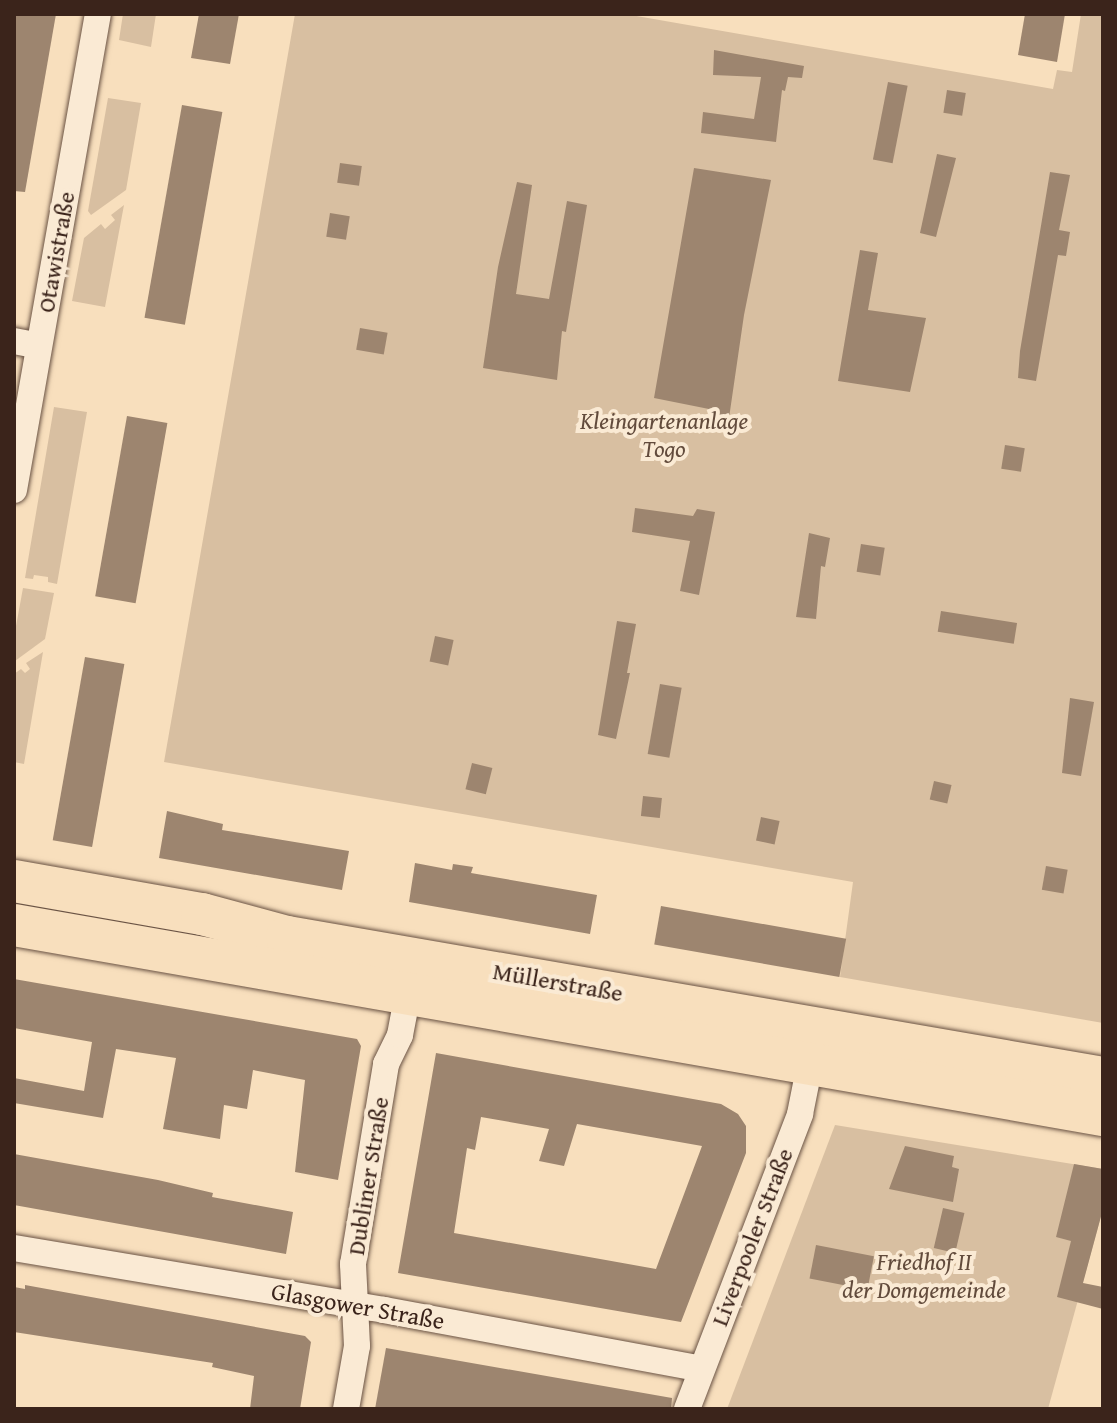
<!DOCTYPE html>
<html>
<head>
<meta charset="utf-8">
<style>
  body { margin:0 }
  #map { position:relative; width:1117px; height:1423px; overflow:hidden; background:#f8dfbd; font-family:"Gentium Book Plus",serif }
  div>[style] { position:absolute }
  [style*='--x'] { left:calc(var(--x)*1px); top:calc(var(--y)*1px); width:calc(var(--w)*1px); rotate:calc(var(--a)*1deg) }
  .green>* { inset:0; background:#d8bfa1 }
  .building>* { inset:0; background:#9d856f; transform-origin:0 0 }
  .roads { filter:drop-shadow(0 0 2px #6a5344) drop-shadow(0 0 2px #6a5344) }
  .minor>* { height:26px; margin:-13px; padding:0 13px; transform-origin:13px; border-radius:13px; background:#faead4 }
  .primary>* { height:42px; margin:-21px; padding:0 21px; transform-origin:21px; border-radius:21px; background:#f8dfbd }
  span { translate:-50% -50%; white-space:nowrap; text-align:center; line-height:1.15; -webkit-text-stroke:8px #faead4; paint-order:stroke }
  .street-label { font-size:24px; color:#3b241b }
  .park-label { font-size:24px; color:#624b3c; font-style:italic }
  .frame { position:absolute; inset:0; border:16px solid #3b241b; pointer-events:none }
</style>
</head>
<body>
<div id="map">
  <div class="green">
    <div style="clip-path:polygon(123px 14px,156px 14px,151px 47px,119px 40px)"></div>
    <div style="clip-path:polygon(295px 14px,625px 14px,1053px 89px,1057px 70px,1072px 72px,1081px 14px,1103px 14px,1103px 1023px,840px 977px,853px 882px,164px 762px)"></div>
    <div style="clip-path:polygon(108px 98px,141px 103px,126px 190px,91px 215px,88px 211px)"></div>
    <div style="clip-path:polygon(124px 205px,105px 307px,72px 301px,84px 238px,101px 224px,105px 229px,115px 220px,111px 215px)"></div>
    <div style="clip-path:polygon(54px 407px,87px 412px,57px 584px,48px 582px,48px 577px,34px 575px,33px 579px,25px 578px)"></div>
    <div style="clip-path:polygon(23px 588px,54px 593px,45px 639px,15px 661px,14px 637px)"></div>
    <div style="clip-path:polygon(43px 652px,24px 764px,14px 762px,14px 674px,21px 669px,25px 673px,30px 669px,26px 663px)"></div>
    <div style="clip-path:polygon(835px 1125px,1103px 1169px,1103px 1209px,1048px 1409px,727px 1409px)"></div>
  </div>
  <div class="building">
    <div style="clip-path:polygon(14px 14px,56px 14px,25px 192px,14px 191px)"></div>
    <div style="clip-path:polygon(199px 14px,239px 14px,230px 64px,191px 58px)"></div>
    <div style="clip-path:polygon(1025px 14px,1065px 14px,1057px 62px,1018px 55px)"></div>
    <div style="clip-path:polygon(714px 50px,804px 66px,802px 78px,788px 77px,785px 91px,782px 90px,776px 142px,701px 133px,703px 112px,754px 119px,761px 77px,713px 75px)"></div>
    <div style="left:888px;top:82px;width:20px;height:79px;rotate:11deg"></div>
    <div style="left:947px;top:90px;width:19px;height:23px;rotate:9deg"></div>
    <div style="left:182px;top:105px;width:41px;height:216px;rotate:10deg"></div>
    <div style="clip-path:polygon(937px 154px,956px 158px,936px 237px,920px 233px)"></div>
    <div style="left:340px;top:163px;width:22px;height:20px;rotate:8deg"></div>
    <div style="clip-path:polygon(694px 168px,771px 180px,744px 315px,729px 418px,708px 415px,709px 409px,654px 398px)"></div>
    <div style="clip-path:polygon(1050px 172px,1070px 175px,1059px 230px,1070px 232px,1066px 256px,1058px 255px,1036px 381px,1018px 378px,1020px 351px)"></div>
    <div style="clip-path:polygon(517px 182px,532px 185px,516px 294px,549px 299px,567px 201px,587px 205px,566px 332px,562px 331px,557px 380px,483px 368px,498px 267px)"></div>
    <div style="left:330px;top:213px;width:20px;height:24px;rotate:9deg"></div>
    <div style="clip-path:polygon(860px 250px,878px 253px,868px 310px,926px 318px,910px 392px,838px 381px)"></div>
    <div style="left:360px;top:328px;width:28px;height:22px;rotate:10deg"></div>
    <div style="left:127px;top:416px;width:41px;height:183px;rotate:10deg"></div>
    <div style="left:1005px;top:445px;width:20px;height:24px;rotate:9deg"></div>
    <div style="clip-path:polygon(635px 508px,693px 516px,697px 509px,715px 512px,699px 595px,680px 591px,690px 541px,632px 532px)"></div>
    <div style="clip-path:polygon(809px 533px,830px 538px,825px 567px,821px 566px,816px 619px,796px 617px)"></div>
    <div style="left:861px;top:544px;width:24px;height:28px;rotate:9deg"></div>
    <div style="left:941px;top:611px;width:77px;height:21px;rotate:9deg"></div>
    <div style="clip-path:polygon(617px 621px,636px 624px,627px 673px,630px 673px,616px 739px,598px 735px)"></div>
    <div style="left:435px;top:636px;width:19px;height:26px;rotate:12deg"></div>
    <div style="left:85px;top:657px;width:40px;height:186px;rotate:10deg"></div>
    <div style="left:660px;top:684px;width:22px;height:71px;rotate:10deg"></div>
    <div style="clip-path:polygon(1070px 698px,1094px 702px,1081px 776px,1062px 773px)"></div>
    <div style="left:472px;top:763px;width:21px;height:27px;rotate:14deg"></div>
    <div style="left:934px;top:781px;width:18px;height:19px;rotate:13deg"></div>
    <div style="left:643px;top:796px;width:19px;height:20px;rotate:6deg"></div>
    <div style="clip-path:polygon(167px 811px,223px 824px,222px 830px,349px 851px,342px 890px,159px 858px)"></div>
    <div style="left:761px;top:817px;width:19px;height:24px;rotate:12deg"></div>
    <div style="clip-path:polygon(415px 863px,452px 870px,453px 864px,473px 867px,471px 873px,597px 895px,590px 934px,409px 902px)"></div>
    <div style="left:1046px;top:866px;width:22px;height:24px;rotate:10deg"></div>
    <div style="left:661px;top:906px;width:188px;height:39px;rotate:10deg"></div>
    <div style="clip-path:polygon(14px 979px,357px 1039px,361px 1046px,338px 1180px,295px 1172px,305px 1080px,253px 1070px,247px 1109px,224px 1105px,220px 1139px,163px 1129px,176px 1058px,116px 1049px,103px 1118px,14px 1103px,14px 1078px,84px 1091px,92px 1042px,14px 1028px)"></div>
    <div style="clip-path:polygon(evenodd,436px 1053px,721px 1104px,738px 1114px,746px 1126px,746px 1153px,681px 1322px,398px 1273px,436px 1053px,481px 1117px,549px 1129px,539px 1161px,564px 1166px,577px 1124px,702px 1146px,656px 1269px,454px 1233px,467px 1148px,475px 1150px,481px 1117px)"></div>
    <div style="clip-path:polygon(905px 1146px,954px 1156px,952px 1167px,959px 1169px,953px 1202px,889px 1189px)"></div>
    <div style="clip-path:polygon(14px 1154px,158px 1180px,213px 1193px,212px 1197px,293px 1212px,286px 1254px,14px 1205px)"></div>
    <div style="clip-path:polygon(1074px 1164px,1103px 1169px,1103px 1209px,1083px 1283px,1103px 1287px,1103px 1309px,1057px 1297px,1071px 1241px,1056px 1237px)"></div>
    <div style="left:943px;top:1208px;width:22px;height:41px;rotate:13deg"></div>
    <div style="left:816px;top:1245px;width:59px;height:34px;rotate:11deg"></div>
    <div style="clip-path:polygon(25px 1285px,305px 1336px,311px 1342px,300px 1409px,250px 1409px,254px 1376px,212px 1367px,213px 1363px,14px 1332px,14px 1287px,25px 1289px)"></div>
    <div style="clip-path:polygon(386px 1348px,672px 1398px,671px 1409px,375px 1409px)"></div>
  </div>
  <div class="roads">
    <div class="minor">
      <div style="--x:14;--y:341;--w:25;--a:11"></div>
      <div style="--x:14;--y:490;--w:483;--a:-80"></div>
      <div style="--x:14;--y:1248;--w:375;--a:9.5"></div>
      <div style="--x:384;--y:1310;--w:322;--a:10.5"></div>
      <div style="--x:346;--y:1409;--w:64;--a:-80.1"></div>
      <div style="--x:357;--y:1346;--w:82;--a:-92.8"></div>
      <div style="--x:353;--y:1264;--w:203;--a:-80.6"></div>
      <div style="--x:386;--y:1064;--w:32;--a:-64"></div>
      <div style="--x:400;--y:1035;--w:43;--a:-79.2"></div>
      <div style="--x:687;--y:1409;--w:316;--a:-69"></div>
      <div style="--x:800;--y:1114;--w:51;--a:-78.7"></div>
    </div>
    <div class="primary">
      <div style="--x:14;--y:881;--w:191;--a:10"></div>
      <div style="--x:202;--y:914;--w:88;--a:15.1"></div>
      <div style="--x:287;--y:937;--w:828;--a:9.8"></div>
      <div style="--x:14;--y:925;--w:1105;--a:9.9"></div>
    </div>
  </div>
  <div class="street-label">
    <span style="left:56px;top:252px;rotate:-80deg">Otawistraße</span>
    <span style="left:558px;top:982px;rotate:10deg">Müllerstraße</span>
    <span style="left:368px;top:1176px;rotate:-81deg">Dubliner Straße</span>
    <span style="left:752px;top:1237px;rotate:-69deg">Liverpooler Straße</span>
    <span style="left:358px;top:1306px;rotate:10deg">Glasgower Straße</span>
  </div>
  <div class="park-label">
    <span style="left:664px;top:435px">Kleingartenanlage<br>Togo</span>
    <span style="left:924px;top:1276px">Friedhof II<br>der Domgemeinde</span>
  </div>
  <div class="frame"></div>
</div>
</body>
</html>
